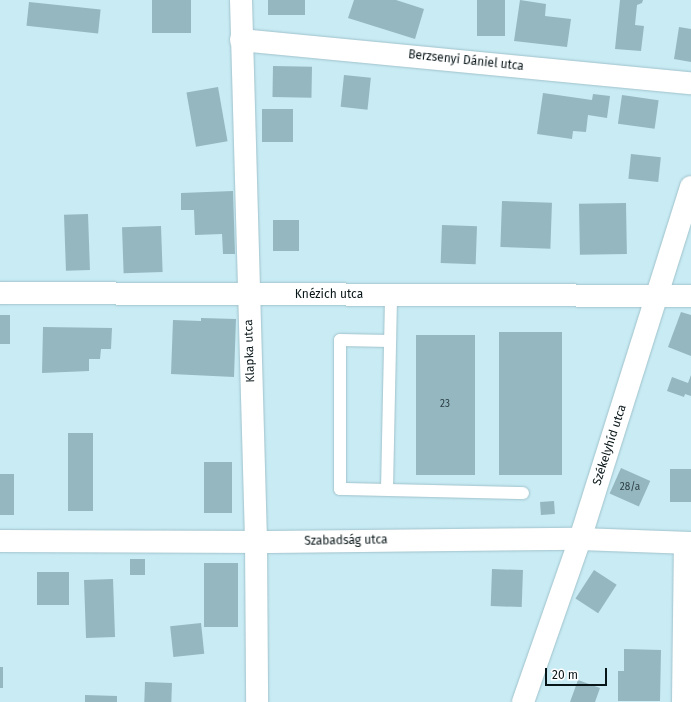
<!DOCTYPE html>
<html>
<head>
<meta charset="utf-8">
<style>
  body { margin:0 }
  #map { position:relative; width:691px; height:702px; overflow:hidden; background:#c8ebf4; font-family:"Fira Sans",sans-serif }
  div>[style] { position:absolute }
  [style*='--x'] { left:calc(var(--x)*1px); top:calc(var(--y)*1px); width:calc(var(--w)*1px); rotate:calc(var(--a)*1deg) }
  .building>* { inset:0; background:#95b7c0; transform-origin:0 0 }
  .roads { filter:drop-shadow(0 0 1px #a0c2cb) drop-shadow(0 0 1px #a0c2cb) }
  .service>* { height:12px; margin:-6px; padding:0 6px; transform-origin:6px; border-radius:6px; background:#fff }
  .minor>* { height:22px; margin:-11px; padding:0 11px; transform-origin:11px; border-radius:11px; background:#fff }
  .tertiary>* { height:22px; margin:-11px; padding:0 11px; transform-origin:11px; border-radius:11px; background:#fff }
  span { translate:-50% -50%; white-space:nowrap; text-align:center; line-height:1.15; -webkit-text-stroke:3.5px #fff; paint-order:stroke }
  .number-label { font-size:10px; color:#2c3e43 }
  .number-label span { -webkit-text-stroke-width:0 }
  .street-label { font-size:12px; color:#091619 }
  .scale { position:absolute; left:545px; top:668px; width:62px; height:18px; box-sizing:border-box; border:2px solid #091619; border-top:0; padding-left:5px; font-size:12px; line-height:14px; white-space:nowrap; color:#091619; -webkit-text-stroke:3px #fff; paint-order:stroke }
</style>
</head>
<body>
<div id="map">
  <div class="building">
    <div style="left:152px;top:0;width:39px;height:33px"></div>
    <div style="left:268px;top:0;width:37px;height:15px"></div>
    <div style="clip-path:polygon(354px 0,396px 0,424px 9px,415px 39px,348px 18px)"></div>
    <div style="left:477px;top:0;width:28px;height:36px"></div>
    <div style="clip-path:polygon(520px 0,546px 4px,545px 16px,571px 19px,567px 47px,514px 41px)"></div>
    <div style="clip-path:polygon(620px 0,643px 0,642px 3px,637px 5px,635px 25px,644px 26px,641px 51px,615px 49px)"></div>
    <div style="left:29px;top:2px;width:72px;height:24px;rotate:6deg"></div>
    <div style="clip-path:polygon(679px 27px,691px 29px,691px 62px,674px 59px)"></div>
    <div style="left:273px;top:66px;width:39px;height:31px;rotate:1deg"></div>
    <div style="left:344px;top:75px;width:27px;height:32px;rotate:6deg"></div>
    <div style="left:218px;top:87px;width:55px;height:32px;rotate:80deg"></div>
    <div style="clip-path:polygon(543px 93px,592px 100px,593px 94px,610px 96px,607px 118px,588px 115px,586px 132px,573px 131px,572px 139px,537px 134px)"></div>
    <div style="left:622px;top:95px;width:37px;height:29px;rotate:8deg"></div>
    <div style="left:262px;top:109px;width:31px;height:33px"></div>
    <div style="left:631px;top:154px;width:30px;height:25px;rotate:6deg"></div>
    <div style="clip-path:polygon(233px 191px,235px 254px,223px 254px,222px 234px,195px 235px,194px 210px,181px 210px,181px 193px)"></div>
    <div style="left:502px;top:201px;width:50px;height:46px;rotate:2deg"></div>
    <div style="left:626px;top:203px;width:51px;height:47px;rotate:89deg"></div>
    <div style="left:88px;top:214px;width:56px;height:24px;rotate:88deg"></div>
    <div style="left:273px;top:220px;width:26px;height:31px"></div>
    <div style="left:442px;top:225px;width:35px;height:38px;rotate:2deg"></div>
    <div style="left:161px;top:226px;width:46px;height:39px;rotate:88deg"></div>
    <div style="clip-path:polygon(681px 312px,691px 315px,691px 356px,668px 347px)"></div>
    <div style="left:0;top:315px;width:10px;height:29px"></div>
    <div style="clip-path:polygon(201px 318px,236px 319px,234px 377px,171px 374px,173px 320px,201px 321px)"></div>
    <div style="clip-path:polygon(43px 327px,112px 328px,111px 349px,101px 349px,100px 359px,89px 359px,89px 371px,42px 373px)"></div>
    <div style="left:562px;top:332px;width:143px;height:63px;rotate:90deg"></div>
    <div style="left:416px;top:335px;width:59px;height:140px"></div>
    <div style="clip-path:polygon(691px 375px,691px 396px,685px 394px,684px 397px,667px 391px,672px 377px,688px 383px)"></div>
    <div style="left:68px;top:433px;width:25px;height:78px"></div>
    <div style="left:204px;top:462px;width:28px;height:51px"></div>
    <div style="left:621px;top:468px;width:32px;height:28px;rotate:24deg"></div>
    <div style="left:691px;top:469px;width:33px;height:21px;rotate:90deg"></div>
    <div style="left:0;top:474px;width:14px;height:41px"></div>
    <div style="left:554px;top:501px;width:13px;height:14px;rotate:86deg"></div>
    <div style="left:130px;top:559px;width:15px;height:16px"></div>
    <div style="left:204px;top:563px;width:34px;height:64px"></div>
    <div style="left:492px;top:569px;width:31px;height:37px;rotate:2deg"></div>
    <div style="left:594px;top:570px;width:27px;height:34px;rotate:33deg"></div>
    <div style="left:37px;top:572px;width:32px;height:33px"></div>
    <div style="left:113px;top:579px;width:58px;height:29px;rotate:88deg"></div>
    <div style="left:201px;top:623px;width:31px;height:31px;rotate:84deg"></div>
    <div style="clip-path:polygon(624px 649px,661px 650px,660px 701px,618px 701px,618px 671px,624px 671px)"></div>
    <div style="left:0;top:667px;width:3px;height:21px"></div>
    <div style="clip-path:polygon(578px 680px,600px 688px,595px 702px,570px 702px)"></div>
    <div style="left:145px;top:682px;width:27px;height:20px;rotate:2deg"></div>
    <div style="clip-path:polygon(85px 695px,117px 696px,117px 702px,85px 702px)"></div>
  </div>
  <div class="roads">
    <div class="service">
      <div style="--x:390;--y:341;--w:50;--a:-178.9"></div>
      <div style="--x:340;--y:340;--w:149;--a:90"></div>
      <div style="--x:340;--y:489;--w:183;--a:1.3"></div>
      <div style="--x:387;--y:489;--w:193;--a:-88.8"></div>
    </div>
    <div class="minor">
      <div style="--x:241;--y:0;--w:542;--a:88.41"></div>
      <div style="--x:256;--y:542;--w:160;--a:89.6"></div>
      <div style="--x:241;--y:40;--w:452;--a:5.5"></div>
      <div style="--x:0;--y:541;--w:269;--a:0.2"></div>
      <div style="--x:269;--y:542;--w:311;--a:-0.6"></div>
      <div style="--x:580;--y:539;--w:111;--a:2.1"></div>
      <div style="--x:523;--y:702;--w:173;--a:-70.7"></div>
      <div style="--x:580;--y:539;--w:369;--a:-72.5"></div>
      <div style="--x:683;--y:702;--w:159;--a:-89.3"></div>
    </div>
    <div class="tertiary">
      <div style="--x:0;--y:293;--w:691;--a:0.25"></div>
    </div>
  </div>
  <div class="number-label">
    <span style="left:445px;top:405px">23</span>
    <span style="left:630px;top:488px">28/a</span>
  </div>
  <div class="street-label">
    <span style="left:466px;top:61px;rotate:6deg">Berzsenyi Dániel utca</span>
    <span style="left:329px;top:295px">Knézich utca</span>
    <span style="left:250px;top:351px;rotate:-92deg">Klapka utca</span>
    <span style="left:610px;top:445px;rotate:-72deg">Székelyhíd utca</span>
    <span style="left:346px;top:541px;rotate:-1deg">Szabadság utca</span>
  </div>
  <div class="scale">20 m</div>
</div>
</body>
</html>
